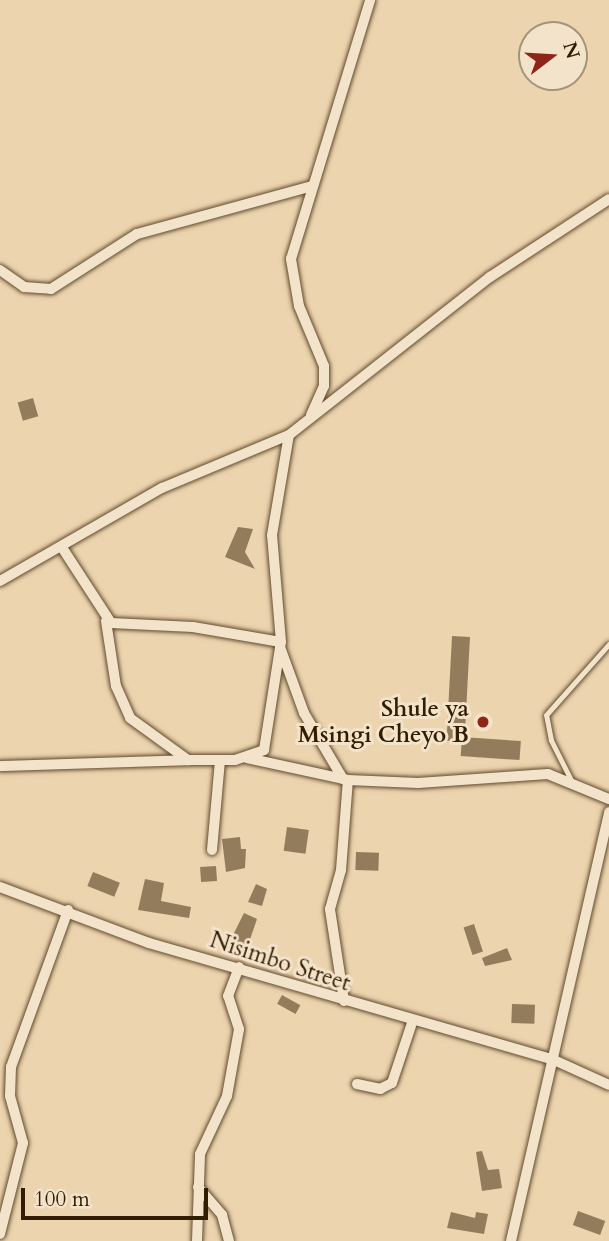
<!DOCTYPE html>
<html>
<head>
<meta charset="utf-8">
<style>
  body { margin:0 }
  #map { position:relative; width:609px; height:1241px; overflow:hidden; background:#ecd4af; font-family:Cardo,serif }
  div>[style] { position:absolute }
  [style*='--x'] { left:calc(var(--x)*1px); top:calc(var(--y)*1px); width:calc(var(--w)*1px); rotate:calc(var(--a)*1deg) }
  .building>* { inset:0; background:#937c5b; transform-origin:0 0 }
  .roads { filter:drop-shadow(0 0 2px #614b2c) drop-shadow(0 0 2px #614b2c) }
  .service>* { height:5px; margin:-2.5px; padding:0 2.5px; transform-origin:2.5px; border-radius:2.5px; background:#f3e3cb }
  .minor>* { height:10px; margin:-5px; padding:0 5px; transform-origin:5px; border-radius:5px; background:#f3e3cb }
  .dots>* { width:19px; height:19px; translate:-50% -50%; box-sizing:border-box; border:4px solid #f3e3cb; border-radius:50% }
  span { translate:-50% -50%; white-space:nowrap; text-align:center; line-height:1.15; -webkit-text-stroke:6px #f3e3cb; paint-order:stroke }
  .poi-label { font-size:23px; color:#331d00; font-weight:700 }
  .right { translate:-100% -50%; text-align:right }
  .street-label { font-size:23px; color:#331d00 }
  .north { position:absolute; left:518px; top:21px; width:70px; height:70px; box-sizing:border-box; background:#f3e3cb; border:2px solid #a6947a; border-radius:50%; rotate:73deg; font-size:19px; font-weight:700; line-height:28px; text-align:center; color:#331d00 }
  .north::after { content:''; display:block; margin:auto; width:24px; height:32px; background:#8f2418; clip-path:polygon(50% 0,100% 100%,50% 72%,0 100%) }
  .scale { position:absolute; left:21px; top:1188px; width:187px; height:32px; box-sizing:border-box; border:4px solid #331d00; border-top:0; padding-left:9px; font-size:21px; line-height:24px; white-space:nowrap; color:#331d00; -webkit-text-stroke:5px #f3e3cb; paint-order:stroke }
</style>
</head>
<body>
<div id="map">
  <div class="building">
    <div style="left:33px;top:398px;width:19px;height:16px;rotate:74deg"></div>
    <div style="clip-path:polygon(238px 527px,253px 529px,245px 552px,255px 569px,225px 557px)"></div>
    <div style="left:452px;top:636px;width:18px;height:105px;rotate:3deg"></div>
    <div style="left:462px;top:737px;width:59px;height:19px;rotate:4deg"></div>
    <div style="left:287px;top:827px;width:22px;height:24px;rotate:8deg"></div>
    <div style="clip-path:polygon(240px 837px,241px 849px,246px 849px,245px 868px,226px 872px,222px 839px)"></div>
    <div style="left:356px;top:852px;width:23px;height:18px;rotate:2deg"></div>
    <div style="left:216px;top:866px;width:15px;height:16px;rotate:86deg"></div>
    <div style="left:93px;top:872px;width:29px;height:15px;rotate:22deg"></div>
    <div style="clip-path:polygon(145px 879px,164px 883px,161px 901px,191px 907px,189px 918px,138px 910px)"></div>
    <div style="clip-path:polygon(256px 884px,267px 889px,262px 906px,248px 902px)"></div>
    <div style="clip-path:polygon(244px 913px,257px 919px,246px 951px,230px 941px)"></div>
    <div style="left:474px;top:924px;width:29px;height:11px;rotate:72deg"></div>
    <div style="clip-path:polygon(507px 948px,512px 960px,485px 966px,482px 958px)"></div>
    <div style="left:282px;top:995px;width:21px;height:10px;rotate:29deg"></div>
    <div style="left:512px;top:1004px;width:23px;height:19px;rotate:2deg"></div>
    <div style="clip-path:polygon(482px 1151px,488px 1170px,499px 1169px,502px 1188px,482px 1191px,476px 1152px)"></div>
    <div style="left:578px;top:1211px;width:29px;height:15px;rotate:20deg"></div>
    <div style="clip-path:polygon(451px 1212px,475px 1218px,476px 1212px,488px 1214px,484px 1234px,447px 1228px)"></div>
  </div>
  <div class="roads">
    <div class="service">
      <div style="--x:571;--y:780;--w:45;--a:-116.6"></div>
      <div style="--x:551;--y:740;--w:25;--a:-101"></div>
      <div style="--x:546;--y:715;--w:95;--a:-48.4"></div>
    </div>
    <div class="minor">
      <div style="--x:0;--y:270;--w:29;--a:35"></div>
      <div style="--x:24;--y:287;--w:27;--a:4"></div>
      <div style="--x:51;--y:289;--w:102;--a:-32.6"></div>
      <div style="--x:137;--y:234;--w:181;--a:-15.3"></div>
      <div style="--x:311;--y:415;--w:32;--a:-66"></div>
      <div style="--x:324;--y:386;--w:20;--a:-90"></div>
      <div style="--x:324;--y:366;--w:65;--a:-112.6"></div>
      <div style="--x:299;--y:306;--w:48;--a:-99.7"></div>
      <div style="--x:291;--y:259;--w:271;--a:-73"></div>
      <div style="--x:63;--y:549;--w:88;--a:57"></div>
      <div style="--x:111;--y:623;--w:82;--a:2.8"></div>
      <div style="--x:193;--y:627;--w:89;--a:9.7"></div>
      <div style="--x:0;--y:581;--w:187;--a:-29.9"></div>
      <div style="--x:162;--y:488;--w:138;--a:-22.7"></div>
      <div style="--x:289;--y:435;--w:256;--a:-38.2"></div>
      <div style="--x:490;--y:277;--w:142;--a:-33.2"></div>
      <div style="--x:106;--y:621;--w:66;--a:81.3"></div>
      <div style="--x:116;--y:686;--w:35;--a:66"></div>
      <div style="--x:130;--y:718;--w:72;--a:35.9"></div>
      <div style="--x:188;--y:760;--w:47;--a:0"></div>
      <div style="--x:235;--y:760;--w:31;--a:-19"></div>
      <div style="--x:264;--y:750;--w:109;--a:-81.1"></div>
      <div style="--x:281;--y:642;--w:107;--a:-94.8"></div>
      <div style="--x:272;--y:535;--w:101;--a:-80.4"></div>
      <div style="--x:280;--y:647;--w:70;--a:70"></div>
      <div style="--x:304;--y:713;--w:77;--a:59.4"></div>
      <div style="--x:247;--y:758;--w:103;--a:12.3"></div>
      <div style="--x:348;--y:780;--w:70;--a:2.5"></div>
      <div style="--x:418;--y:783;--w:130;--a:-4"></div>
      <div style="--x:548;--y:774;--w:66;--a:22.3"></div>
      <div style="--x:0;--y:766;--w:188;--a:-1.8"></div>
      <div style="--x:212;--y:850;--w:90;--a:-84.9"></div>
      <div style="--x:0;--y:887;--w:159;--a:20.6"></div>
      <div style="--x:149;--y:943;--w:422;--a:16.1"></div>
      <div style="--x:554;--y:1060;--w:60;--a:24.4"></div>
      <div style="--x:344;--y:1001;--w:93;--a:-98.7"></div>
      <div style="--x:330;--y:909;--w:41;--a:-74.2"></div>
      <div style="--x:341;--y:870;--w:90;--a:-85.6"></div>
      <div style="--x:357;--y:1084;--w:24;--a:12"></div>
      <div style="--x:380;--y:1089;--w:13;--a:-27"></div>
      <div style="--x:392;--y:1083;--w:63;--a:-71.6"></div>
      <div style="--x:198;--y:1187;--w:37;--a:49"></div>
      <div style="--x:222;--y:1215;--w:27;--a:75"></div>
      <div style="--x:0;--y:1234;--w:94;--a:-75.8"></div>
      <div style="--x:23;--y:1143;--w:49;--a:-105.5"></div>
      <div style="--x:10;--y:1096;--w:29;--a:-88"></div>
      <div style="--x:11;--y:1067;--w:167;--a:-70"></div>
      <div style="--x:197;--y:1241;--w:87;--a:-88"></div>
      <div style="--x:200;--y:1154;--w:64;--a:-65"></div>
      <div style="--x:227;--y:1096;--w:68;--a:-79.8"></div>
      <div style="--x:239;--y:1029;--w:35;--a:-108"></div>
      <div style="--x:228;--y:996;--w:31;--a:-69"></div>
      <div style="--x:511;--y:1241;--w:440;--a:-77.1"></div>
    </div>
  </div>
  <div class="dots">
    <div style="left:483px;top:722px;background:#8f2418"></div>
  </div>
  <div class="poi-label">
    <span class="right" style="left:469px;top:722px">Shule ya<br>Msingi Cheyo B</span>
  </div>
  <div class="street-label">
    <span style="left:280px;top:962px;rotate:18deg">Nisimbo Street</span>
  </div>
  <div class="north">N</div>
  <div class="scale">100 m</div>
</div>
</body>
</html>
